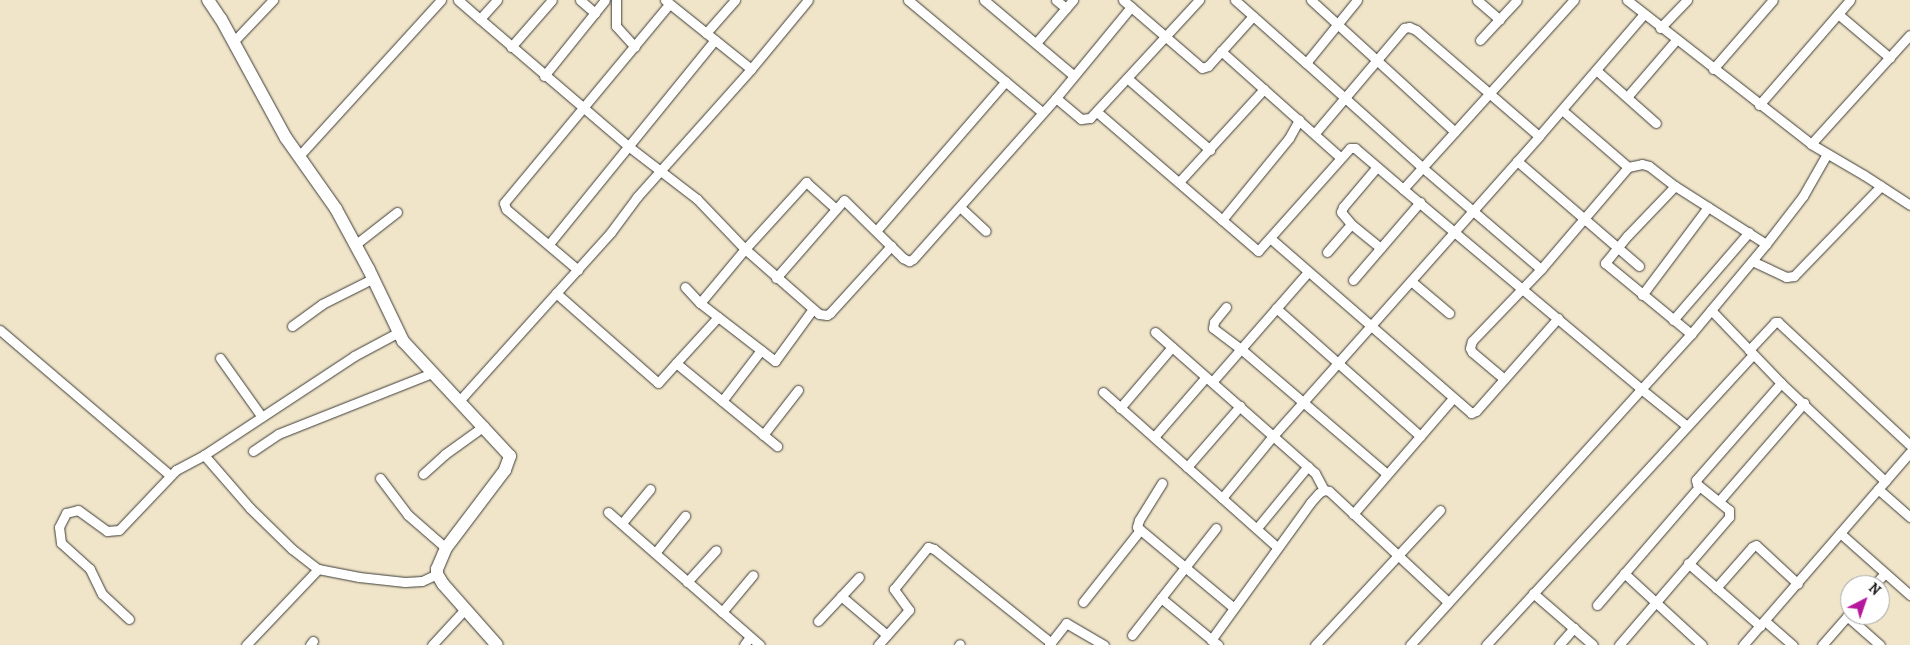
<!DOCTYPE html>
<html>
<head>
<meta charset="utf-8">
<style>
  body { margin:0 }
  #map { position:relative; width:1910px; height:645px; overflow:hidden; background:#f0e5c9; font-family:Alegreya,serif }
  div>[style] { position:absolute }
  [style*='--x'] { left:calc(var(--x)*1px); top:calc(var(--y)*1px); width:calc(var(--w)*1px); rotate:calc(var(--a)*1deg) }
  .roads { filter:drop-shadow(0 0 1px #3c3a36) drop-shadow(0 0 1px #3c3a36) }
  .street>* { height:9px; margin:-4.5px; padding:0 4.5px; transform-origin:4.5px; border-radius:4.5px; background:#fff }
  .secondary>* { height:12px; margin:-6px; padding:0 6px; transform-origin:6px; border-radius:6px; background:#fff }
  span { translate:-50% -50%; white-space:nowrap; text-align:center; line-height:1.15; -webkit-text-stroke:4px #fff; paint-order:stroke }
  .north { position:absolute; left:1840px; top:575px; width:50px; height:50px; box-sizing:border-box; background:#fff; border:1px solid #a4a4a4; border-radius:50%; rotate:41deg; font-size:14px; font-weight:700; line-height:20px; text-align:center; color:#1c1c1c }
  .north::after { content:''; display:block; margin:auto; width:18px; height:22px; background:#b5179e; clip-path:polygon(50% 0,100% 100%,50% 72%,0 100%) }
</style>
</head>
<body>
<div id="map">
  <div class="roads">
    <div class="street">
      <div style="--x:458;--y:0;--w:29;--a:41"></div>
      <div style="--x:497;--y:0;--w:25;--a:132"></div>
      <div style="--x:480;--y:19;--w:195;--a:40.6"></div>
      <div style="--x:628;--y:146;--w:87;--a:37.5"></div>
      <div style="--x:697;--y:199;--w:69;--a:46.2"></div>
      <div style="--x:745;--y:249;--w:98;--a:41.3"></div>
      <div style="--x:819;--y:314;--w:8;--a:7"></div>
      <div style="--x:827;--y:315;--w:4;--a:-34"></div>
      <div style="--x:830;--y:313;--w:91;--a:-47.7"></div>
      <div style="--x:580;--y:0;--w:20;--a:41"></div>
      <div style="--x:616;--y:0;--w:26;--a:90"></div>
      <div style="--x:616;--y:26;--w:28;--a:48"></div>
      <div style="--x:665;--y:0;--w:110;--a:38.7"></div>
      <div style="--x:908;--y:0;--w:175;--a:39.9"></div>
      <div style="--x:984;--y:0;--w:116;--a:40.1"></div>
      <div style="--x:1056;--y:0;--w:13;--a:39"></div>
      <div style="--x:1123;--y:0;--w:104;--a:40.7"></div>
      <div style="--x:1202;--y:68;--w:6;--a:-18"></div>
      <div style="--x:1208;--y:66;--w:67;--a:-48"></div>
      <div style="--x:1235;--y:0;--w:95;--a:41.6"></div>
      <div style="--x:1306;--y:63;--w:81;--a:-51"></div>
      <div style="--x:1311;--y:0;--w:195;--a:42.5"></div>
      <div style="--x:1477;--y:0;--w:30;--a:41"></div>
      <div style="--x:1627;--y:0;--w:234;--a:38"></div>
      <div style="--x:1811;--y:144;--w:61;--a:30.3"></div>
      <div style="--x:1864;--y:175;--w:55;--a:33.1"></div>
      <div style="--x:1838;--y:14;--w:68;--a:40.2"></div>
      <div style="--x:1660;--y:28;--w:39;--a:-46"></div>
      <div style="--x:706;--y:33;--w:44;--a:-48.7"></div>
      <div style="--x:1480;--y:40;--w:54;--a:-47.2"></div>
      <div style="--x:234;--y:41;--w:57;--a:-46.4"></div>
      <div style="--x:1036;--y:43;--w:57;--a:-49.3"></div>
      <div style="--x:511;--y:47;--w:62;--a:-48.9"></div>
      <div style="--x:1221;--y:51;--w:159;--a:41.7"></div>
      <div style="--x:1306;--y:63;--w:157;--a:41.9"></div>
      <div style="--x:1423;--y:168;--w:155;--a:40.6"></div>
      <div style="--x:1713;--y:69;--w:91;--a:-49"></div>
      <div style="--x:1596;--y:70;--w:80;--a:41.5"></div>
      <div style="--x:544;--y:76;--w:97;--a:-51.2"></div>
      <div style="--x:1127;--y:78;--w:110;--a:40.9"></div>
      <div style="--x:1627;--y:97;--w:75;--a:-49.3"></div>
      <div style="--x:1056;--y:98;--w:33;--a:40"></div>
      <div style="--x:1081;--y:119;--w:9;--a:-6"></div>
      <div style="--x:1090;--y:118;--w:161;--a:-47.3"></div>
      <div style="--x:1759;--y:105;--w:139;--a:-49.1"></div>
      <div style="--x:1097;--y:112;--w:213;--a:40.8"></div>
      <div style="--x:1258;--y:251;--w:138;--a:-48.2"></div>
      <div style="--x:1350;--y:148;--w:5;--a:0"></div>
      <div style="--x:1355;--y:148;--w:63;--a:40.5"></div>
      <div style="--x:1403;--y:189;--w:255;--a:-47.9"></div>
      <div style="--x:1315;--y:133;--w:138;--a:-49.7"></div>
      <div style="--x:1404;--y:28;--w:5;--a:-11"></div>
      <div style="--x:1409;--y:27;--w:8;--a:23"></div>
      <div style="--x:1416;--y:30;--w:162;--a:40.8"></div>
      <div style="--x:1811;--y:144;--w:147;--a:-47.8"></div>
      <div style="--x:299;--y:156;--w:211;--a:-47.7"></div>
      <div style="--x:1517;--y:161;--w:161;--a:40.7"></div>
      <div style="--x:1628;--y:167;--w:14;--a:-12"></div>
      <div style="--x:1642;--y:164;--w:7;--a:16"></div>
      <div style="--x:1649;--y:166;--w:33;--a:38"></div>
      <div style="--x:1675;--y:186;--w:108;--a:32.5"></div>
      <div style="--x:1376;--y:168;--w:51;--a:130.2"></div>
      <div style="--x:1343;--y:207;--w:5;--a:112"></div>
      <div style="--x:1341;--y:212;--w:16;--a:50"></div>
      <div style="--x:1351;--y:224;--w:38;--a:39"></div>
      <div style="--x:1179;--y:182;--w:126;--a:-47.6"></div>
      <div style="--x:1675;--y:186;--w:69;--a:133.8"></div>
      <div style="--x:1627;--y:236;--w:35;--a:129"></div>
      <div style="--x:1605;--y:263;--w:112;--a:39.5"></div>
      <div style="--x:1403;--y:189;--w:311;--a:40"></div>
      <div style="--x:1641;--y:389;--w:59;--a:38.8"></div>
      <div style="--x:960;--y:207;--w:35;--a:43"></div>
      <div style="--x:1222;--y:220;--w:106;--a:-50.7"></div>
      <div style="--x:1289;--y:138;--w:21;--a:-61"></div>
      <div style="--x:876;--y:231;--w:198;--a:-49.1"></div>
      <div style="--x:1270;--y:238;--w:267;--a:41"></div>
      <div style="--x:1471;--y:413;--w:5;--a:-22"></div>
      <div style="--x:1476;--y:411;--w:124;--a:-48.6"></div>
      <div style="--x:356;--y:244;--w:52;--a:-38"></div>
      <div style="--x:549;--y:244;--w:263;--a:-50.9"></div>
      <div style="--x:1327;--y:252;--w:37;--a:-49"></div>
      <div style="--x:1752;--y:261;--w:38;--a:25"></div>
      <div style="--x:1786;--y:277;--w:8;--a:-7"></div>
      <div style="--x:1794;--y:276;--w:125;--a:-46"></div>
      <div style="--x:578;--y:270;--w:94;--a:-139.7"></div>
      <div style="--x:506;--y:209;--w:6;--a:-108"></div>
      <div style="--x:504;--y:203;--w:259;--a:-50.3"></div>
      <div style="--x:776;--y:278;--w:103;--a:-48.9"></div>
      <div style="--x:844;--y:200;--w:83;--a:44.5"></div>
      <div style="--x:903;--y:258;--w:7;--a:27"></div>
      <div style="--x:909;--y:261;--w:4;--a:-27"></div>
      <div style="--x:913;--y:259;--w:215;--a:-48.4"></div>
      <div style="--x:1056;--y:98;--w:118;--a:-50.5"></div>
      <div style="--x:1353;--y:280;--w:103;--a:-49.3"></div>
      <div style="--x:1411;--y:281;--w:50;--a:40.1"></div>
      <div style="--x:685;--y:287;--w:22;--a:47"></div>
      <div style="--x:700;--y:303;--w:95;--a:37.7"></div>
      <div style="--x:775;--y:361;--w:63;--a:-54"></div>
      <div style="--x:556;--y:293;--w:136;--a:41.4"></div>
      <div style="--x:658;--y:383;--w:27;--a:-48"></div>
      <div style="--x:1642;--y:295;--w:110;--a:-53.1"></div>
      <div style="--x:700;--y:303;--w:70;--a:-50.2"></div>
      <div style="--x:745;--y:249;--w:91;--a:-47.7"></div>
      <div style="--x:806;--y:182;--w:40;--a:42"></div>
      <div style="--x:1226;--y:307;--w:19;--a:129"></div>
      <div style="--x:1214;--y:322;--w:6;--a:99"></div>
      <div style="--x:1213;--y:328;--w:35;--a:37"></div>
      <div style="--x:1241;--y:349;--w:192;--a:40.6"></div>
      <div style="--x:1276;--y:308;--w:193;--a:41.6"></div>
      <div style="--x:1711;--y:310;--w:101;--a:46.2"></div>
      <div style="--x:1781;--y:383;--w:143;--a:43.3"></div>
      <div style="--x:718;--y:317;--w:62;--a:132.4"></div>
      <div style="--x:676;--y:363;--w:131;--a:39.4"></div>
      <div style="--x:1673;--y:320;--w:116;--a:-49.2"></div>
      <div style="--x:292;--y:326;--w:37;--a:-36"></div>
      <div style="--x:322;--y:304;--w:58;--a:-26.6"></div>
      <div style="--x:0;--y:330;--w:223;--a:40.5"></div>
      <div style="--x:1155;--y:332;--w:213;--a:41.4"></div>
      <div style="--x:1315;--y:473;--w:19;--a:62"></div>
      <div style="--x:1749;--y:350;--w:38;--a:-47"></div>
      <div style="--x:1775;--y:322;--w:3;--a:0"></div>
      <div style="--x:1778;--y:322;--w:180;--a:43"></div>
      <div style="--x:220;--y:358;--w:72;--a:54.6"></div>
      <div style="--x:1503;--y:378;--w:40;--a:-140"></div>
      <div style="--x:1472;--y:352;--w:4;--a:-117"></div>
      <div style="--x:1470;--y:348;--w:7;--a:-74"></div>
      <div style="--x:1472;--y:341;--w:100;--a:-46.2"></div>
      <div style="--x:1541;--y:269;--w:134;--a:-49.5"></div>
      <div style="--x:1628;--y:167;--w:87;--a:-139.2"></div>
      <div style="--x:1212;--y:382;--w:146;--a:-48.9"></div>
      <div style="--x:1103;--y:392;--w:233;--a:41.7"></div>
      <div style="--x:459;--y:401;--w:227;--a:-48"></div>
      <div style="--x:611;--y:232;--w:44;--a:-53.4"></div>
      <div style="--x:637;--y:197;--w:171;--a:-48.3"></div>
      <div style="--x:751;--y:69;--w:89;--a:-50.4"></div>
      <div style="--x:722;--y:401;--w:64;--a:-52.6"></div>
      <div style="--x:1120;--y:408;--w:80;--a:-49.6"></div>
      <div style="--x:763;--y:435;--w:57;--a:-52.1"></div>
      <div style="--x:1154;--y:437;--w:79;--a:-49.1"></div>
      <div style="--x:253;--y:451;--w:30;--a:-34"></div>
      <div style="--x:278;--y:434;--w:166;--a:-21.6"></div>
      <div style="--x:204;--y:455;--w:70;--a:49"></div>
      <div style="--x:250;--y:508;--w:59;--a:44.3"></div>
      <div style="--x:292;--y:549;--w:33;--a:38"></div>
      <div style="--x:318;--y:569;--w:42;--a:11"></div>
      <div style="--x:359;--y:577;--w:46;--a:6.2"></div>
      <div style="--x:405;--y:582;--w:17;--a:-3"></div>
      <div style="--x:422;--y:581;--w:17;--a:-25"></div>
      <div style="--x:1187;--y:467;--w:81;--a:-49"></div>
      <div style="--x:423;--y:474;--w:30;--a:-42"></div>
      <div style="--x:445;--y:454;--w:48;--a:-35.7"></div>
      <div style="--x:380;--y:478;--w:46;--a:52.9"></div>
      <div style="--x:408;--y:515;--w:50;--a:41"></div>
      <div style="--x:1162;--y:483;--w:44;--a:121.9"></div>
      <div style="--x:1139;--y:520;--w:7;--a:106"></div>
      <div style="--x:1137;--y:527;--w:126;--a:39.9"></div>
      <div style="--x:1878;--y:489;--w:43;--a:41.2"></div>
      <div style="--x:1222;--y:498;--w:80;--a:-50.6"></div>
      <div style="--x:1273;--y:436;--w:401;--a:-48.4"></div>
      <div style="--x:1539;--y:136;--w:161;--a:-49.3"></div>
      <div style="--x:1719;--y:501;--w:130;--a:-49.1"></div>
      <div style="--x:608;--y:512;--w:202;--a:41.2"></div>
      <div style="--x:1353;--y:514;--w:153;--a:-49.2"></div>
      <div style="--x:622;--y:523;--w:44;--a:-50.5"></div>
      <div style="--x:1257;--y:528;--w:80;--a:-50.6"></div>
      <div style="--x:1840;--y:533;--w:94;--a:41.5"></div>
      <div style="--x:655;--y:553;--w:48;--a:-51"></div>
      <div style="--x:1688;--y:563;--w:96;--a:41.2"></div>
      <div style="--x:1624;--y:573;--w:106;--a:42.7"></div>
      <div style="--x:687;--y:582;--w:43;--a:-47.8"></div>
      <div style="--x:1874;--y:585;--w:16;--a:-47"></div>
      <div style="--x:1716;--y:588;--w:55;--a:-48.7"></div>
      <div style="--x:1752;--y:547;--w:4;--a:-27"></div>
      <div style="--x:1756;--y:545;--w:57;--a:42.9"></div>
      <div style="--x:1533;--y:593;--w:79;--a:40.9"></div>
      <div style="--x:841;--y:596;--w:60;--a:40.3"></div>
      <div style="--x:1161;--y:598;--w:74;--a:39.5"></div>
      <div style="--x:1083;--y:602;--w:92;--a:-51.6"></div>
      <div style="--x:1597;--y:605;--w:156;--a:-49.2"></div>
      <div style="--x:722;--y:612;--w:48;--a:-50"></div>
      <div style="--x:1847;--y:616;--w:44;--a:41.3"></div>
      <div style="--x:129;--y:619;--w:37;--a:-137"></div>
      <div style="--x:102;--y:594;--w:28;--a:-116"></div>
      <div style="--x:90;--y:569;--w:39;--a:-138"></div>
      <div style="--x:61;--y:543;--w:16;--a:-97"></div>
      <div style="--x:59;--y:527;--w:16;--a:-63"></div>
      <div style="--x:66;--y:513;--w:12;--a:-14"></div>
      <div style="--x:78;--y:510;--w:36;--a:36"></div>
      <div style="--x:107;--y:531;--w:12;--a:-5"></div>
      <div style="--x:119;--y:530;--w:83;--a:-46.5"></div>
      <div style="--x:176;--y:470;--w:32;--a:-28"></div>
      <div style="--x:204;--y:455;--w:180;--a:-33.4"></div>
      <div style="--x:354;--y:356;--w:51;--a:-28.1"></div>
      <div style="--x:818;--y:621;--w:60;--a:-47"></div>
      <div style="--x:1765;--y:621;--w:37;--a:41"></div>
      <div style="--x:1132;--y:635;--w:136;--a:-51.9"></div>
      <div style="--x:1211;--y:640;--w:169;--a:-54.1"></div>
      <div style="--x:1310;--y:503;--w:13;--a:-48"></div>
      <div style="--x:1319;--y:493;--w:6;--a:-31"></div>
      <div style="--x:1324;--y:490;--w:5;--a:11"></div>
      <div style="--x:1329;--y:491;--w:163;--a:43"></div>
      <div style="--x:246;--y:645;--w:105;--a:-46.5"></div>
      <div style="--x:310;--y:645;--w:5;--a:-53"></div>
      <div style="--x:432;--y:645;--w:50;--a:-47.4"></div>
      <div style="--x:744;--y:645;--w:10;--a:-53"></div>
      <div style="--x:878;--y:645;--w:47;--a:-48.5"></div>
      <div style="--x:909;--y:610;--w:26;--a:-126"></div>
      <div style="--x:894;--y:589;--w:54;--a:-51"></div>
      <div style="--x:928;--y:547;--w:6;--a:18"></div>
      <div style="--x:934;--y:549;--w:149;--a:38.7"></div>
      <div style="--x:959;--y:645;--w:1;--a:-45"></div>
      <div style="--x:1049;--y:645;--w:28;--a:-52"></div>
      <div style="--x:1066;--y:623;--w:44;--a:30.1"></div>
      <div style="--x:1315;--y:645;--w:184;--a:-47.2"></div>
      <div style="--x:1410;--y:645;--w:419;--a:-47.9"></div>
      <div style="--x:1691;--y:334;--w:117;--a:-50.2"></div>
      <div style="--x:1766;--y:244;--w:61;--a:-52.4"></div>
      <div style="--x:1803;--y:196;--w:48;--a:-60.3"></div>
      <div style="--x:1486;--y:645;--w:394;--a:-47.4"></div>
      <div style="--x:1559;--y:645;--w:23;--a:-49"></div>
      <div style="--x:1619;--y:645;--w:169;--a:-49.3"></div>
      <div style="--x:1729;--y:517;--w:7;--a:-90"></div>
      <div style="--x:1729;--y:510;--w:41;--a:-140.9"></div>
      <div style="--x:1697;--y:484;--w:4;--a:-104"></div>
      <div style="--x:1696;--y:480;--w:129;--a:-48.8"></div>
      <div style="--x:1743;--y:645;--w:255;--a:-49.1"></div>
      <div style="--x:1822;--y:645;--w:43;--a:-48.8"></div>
    </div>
    <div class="secondary">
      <div style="--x:208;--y:0;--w:23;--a:56"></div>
      <div style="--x:221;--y:19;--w:136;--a:61.4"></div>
      <div style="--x:286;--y:138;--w:87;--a:54.8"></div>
      <div style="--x:336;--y:209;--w:69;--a:61.6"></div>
      <div style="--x:369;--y:270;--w:79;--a:64.4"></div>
      <div style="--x:403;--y:341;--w:157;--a:47.1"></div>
      <div style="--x:510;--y:456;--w:15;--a:110"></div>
      <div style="--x:505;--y:470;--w:98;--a:127.1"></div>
      <div style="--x:446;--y:548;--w:23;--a:113"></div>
      <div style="--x:437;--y:569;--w:5;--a:90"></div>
      <div style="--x:437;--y:574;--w:12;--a:59"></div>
      <div style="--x:443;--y:584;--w:81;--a:48.5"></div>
    </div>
  </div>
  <div class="north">N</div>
</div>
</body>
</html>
